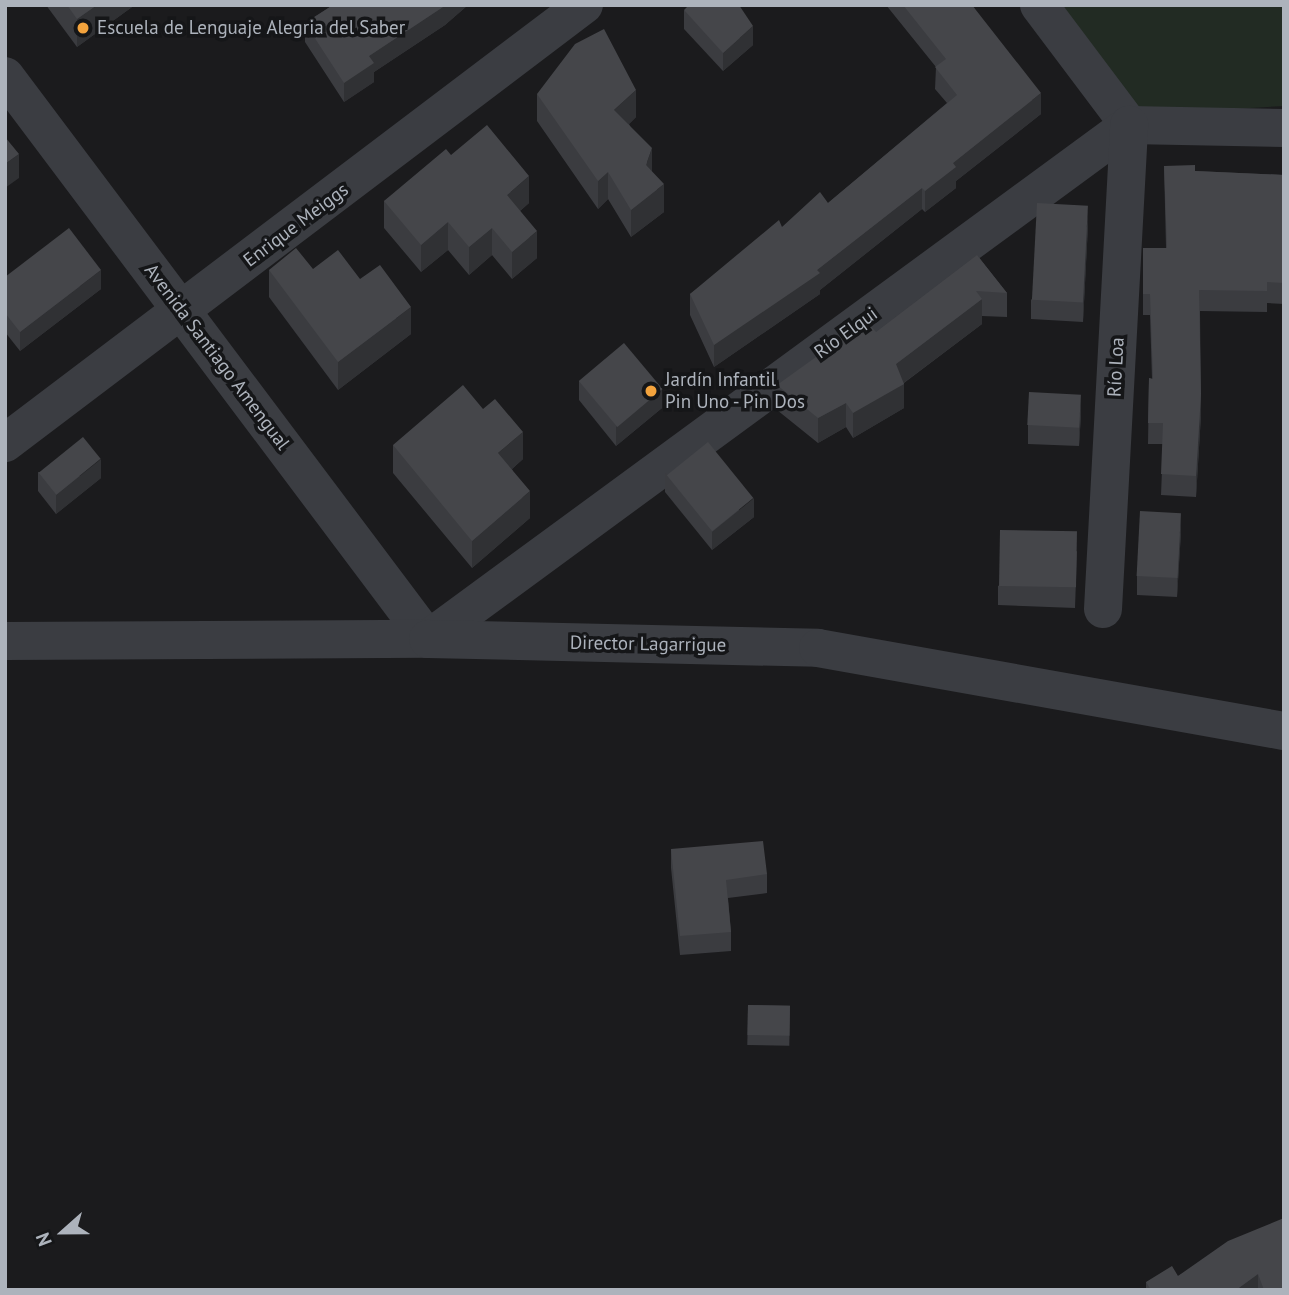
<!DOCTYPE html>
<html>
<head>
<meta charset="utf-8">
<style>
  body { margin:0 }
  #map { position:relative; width:1289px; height:1295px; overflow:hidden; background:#1b1b1d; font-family:"PT Sans",sans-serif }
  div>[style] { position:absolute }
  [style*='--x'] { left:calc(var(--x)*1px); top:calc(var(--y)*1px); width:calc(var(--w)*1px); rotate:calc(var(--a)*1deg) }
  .green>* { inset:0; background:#222b23 }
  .minor>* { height:38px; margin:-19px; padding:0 19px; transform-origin:19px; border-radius:19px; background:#3b3d42 }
  .wall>* { inset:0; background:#3b3c40; transform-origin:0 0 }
  .shaded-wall>* { inset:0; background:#303134 }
  .building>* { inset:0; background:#45464a; transform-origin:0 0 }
  .dots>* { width:19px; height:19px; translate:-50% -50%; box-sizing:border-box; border:4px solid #151618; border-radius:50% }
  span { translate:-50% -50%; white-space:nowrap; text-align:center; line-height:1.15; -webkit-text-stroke:7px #151618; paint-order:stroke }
  .poi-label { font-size:19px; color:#adb3bc }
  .left { translate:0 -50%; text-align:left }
  .street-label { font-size:19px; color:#adb3bc }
  .frame { position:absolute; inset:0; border:7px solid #adb3bc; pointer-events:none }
  .north { position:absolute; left:28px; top:1197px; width:70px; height:70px; -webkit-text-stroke:5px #151618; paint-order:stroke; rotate:249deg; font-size:19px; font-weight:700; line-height:28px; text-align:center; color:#adb3bc }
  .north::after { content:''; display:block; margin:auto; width:24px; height:32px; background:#adb3bc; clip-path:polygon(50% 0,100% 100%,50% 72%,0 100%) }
</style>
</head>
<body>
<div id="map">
  <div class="green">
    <div style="clip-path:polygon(1050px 5px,1284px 5px,1284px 106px,1133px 115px)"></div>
  </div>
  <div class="minor">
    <div style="--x:1039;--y:5;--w:150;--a:53.1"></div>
    <div style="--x:5;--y:76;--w:704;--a:53.08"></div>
    <div style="--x:428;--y:639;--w:869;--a:-36.25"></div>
    <div style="--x:1129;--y:125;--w:155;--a:1.1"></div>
    <div style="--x:5;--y:443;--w:726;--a:-37.11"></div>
    <div style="--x:1103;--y:609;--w:485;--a:-86.9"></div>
    <div style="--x:5;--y:641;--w:423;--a:-0.3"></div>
    <div style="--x:428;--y:639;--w:390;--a:1.3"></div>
    <div style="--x:818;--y:648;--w:473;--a:10.1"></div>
  </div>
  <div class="wall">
    <div style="clip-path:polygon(46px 5px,132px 5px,132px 7px,77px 47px)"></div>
    <div style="clip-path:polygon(333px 5px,468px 5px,445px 25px,374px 72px,374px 82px,344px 102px,305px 42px,305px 23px)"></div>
    <div style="clip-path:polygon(886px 5px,972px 5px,1041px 114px,956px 181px,956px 188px,925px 212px,922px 209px,820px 290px,820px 294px,714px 367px,690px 315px,690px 294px,782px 227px,828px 203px,947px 103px,935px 89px,936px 67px)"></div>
    <div style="clip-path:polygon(684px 10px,753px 45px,723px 71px,684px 29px)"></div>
    <div style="clip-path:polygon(537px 94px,636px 117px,629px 124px,652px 173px,664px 212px,631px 237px,608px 199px,598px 209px,537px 121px)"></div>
    <div style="clip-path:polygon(451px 155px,529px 203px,520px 211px,537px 258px,512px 279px,492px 255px,469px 275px,448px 250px,421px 272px,384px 228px,384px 201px)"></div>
    <div style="clip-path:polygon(1164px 166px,1195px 171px,1284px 175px,1284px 304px,1267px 303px,1267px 312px,1200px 311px,1201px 415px,1196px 497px,1161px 495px,1163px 444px,1148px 444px,1149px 378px,1152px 379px,1150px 315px,1143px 315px,1143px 259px,1166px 248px)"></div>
    <div style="clip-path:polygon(1088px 225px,1083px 322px,1031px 319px,1031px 300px)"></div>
    <div style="clip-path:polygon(977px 255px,1007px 293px,1007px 317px,982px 316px,982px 324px,904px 383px,904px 408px,853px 438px,846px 427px,818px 443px,777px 410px,777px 385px,876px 332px)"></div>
    <div style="clip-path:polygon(313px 269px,360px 279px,411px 334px,338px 390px,269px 297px,269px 270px)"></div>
    <div style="clip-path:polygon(5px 277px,101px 289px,20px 351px,5px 332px)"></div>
    <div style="clip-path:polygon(579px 381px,662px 408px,616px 446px,579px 400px)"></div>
    <div style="clip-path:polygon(1081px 414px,1079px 446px,1028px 444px,1028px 425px)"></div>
    <div style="clip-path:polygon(393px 445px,523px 459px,512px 469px,530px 518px,472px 568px,393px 473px)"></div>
    <div style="clip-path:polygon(38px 472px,101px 478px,56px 514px,38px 491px)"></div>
    <div style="clip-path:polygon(665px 473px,754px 517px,712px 550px,665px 492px)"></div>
    <div style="clip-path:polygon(1181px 532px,1177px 597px,1137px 595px,1137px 576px)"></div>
    <div style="clip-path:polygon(1077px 551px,1075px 608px,998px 605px,998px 586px)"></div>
    <div style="clip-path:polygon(671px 849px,767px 874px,767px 893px,728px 898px,731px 932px,731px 951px,680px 955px,671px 868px)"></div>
    <div style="left:748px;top:1005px;width:42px;height:40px;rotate:1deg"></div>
    <div style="clip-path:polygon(1284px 1218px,1284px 1290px,1146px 1290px,1146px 1282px,1178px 1276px)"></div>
  </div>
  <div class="shaded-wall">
    <div style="clip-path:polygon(97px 5px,132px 5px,132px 7px,77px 47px,77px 19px)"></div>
    <div style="clip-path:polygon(446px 5px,468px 5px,445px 25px,374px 72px,374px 82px,344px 102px,344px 83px,369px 56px)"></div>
    <div style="clip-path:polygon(753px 26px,753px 45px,723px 71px,723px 53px)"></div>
    <div style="clip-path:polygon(636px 90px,636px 117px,614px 138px,614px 110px)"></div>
    <div style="clip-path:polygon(1041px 93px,1041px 114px,956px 181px,956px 188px,925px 212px,925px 191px,953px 163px)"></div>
    <div style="clip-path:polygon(652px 148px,652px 175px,646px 165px)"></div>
    <div style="clip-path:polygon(19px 154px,19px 178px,5px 188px,5px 164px)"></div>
    <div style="clip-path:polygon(608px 172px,608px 199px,598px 209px,598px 181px)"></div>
    <div style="clip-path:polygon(529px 176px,529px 203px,507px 222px,507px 195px)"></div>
    <div style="clip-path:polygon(664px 184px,664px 212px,631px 237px,631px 210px)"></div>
    <div style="clip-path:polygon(922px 188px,922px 209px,820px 290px,820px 294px,714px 367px,714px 345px,817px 270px)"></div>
    <div style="clip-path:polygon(1088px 206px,1088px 225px,1083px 322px,1083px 303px)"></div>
    <div style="clip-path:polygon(448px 222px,448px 250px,421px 272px,421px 245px)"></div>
    <div style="clip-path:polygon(492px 228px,492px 255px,469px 275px,469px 247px)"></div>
    <div style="clip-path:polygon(537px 231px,537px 258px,512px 279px,512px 252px)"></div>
    <div style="clip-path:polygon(101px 270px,101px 289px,20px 351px,20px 332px)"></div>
    <div style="clip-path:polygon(982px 299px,982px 324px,898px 387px,904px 384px,904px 408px,853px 438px,853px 413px,896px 364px)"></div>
    <div style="clip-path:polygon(411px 307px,411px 334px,338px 390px,338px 362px)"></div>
    <div style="clip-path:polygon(662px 389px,662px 408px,616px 446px,616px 427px)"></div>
    <div style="clip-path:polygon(1201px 394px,1201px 415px,1196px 497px,1196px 476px)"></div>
    <div style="clip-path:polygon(1081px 395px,1081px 414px,1079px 446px,1079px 427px)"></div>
    <div style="clip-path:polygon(846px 403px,846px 427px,818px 443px,818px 418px)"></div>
    <div style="clip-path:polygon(523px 432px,523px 459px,498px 481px,498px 453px)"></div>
    <div style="clip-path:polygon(101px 459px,101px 478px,56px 514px,56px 495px)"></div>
    <div style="clip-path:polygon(530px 491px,530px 518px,472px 568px,472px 541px)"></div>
    <div style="clip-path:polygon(754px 498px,754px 517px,712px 550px,712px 532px)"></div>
    <div style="clip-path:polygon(1181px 513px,1181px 532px,1177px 597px,1177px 578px)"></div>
    <div style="clip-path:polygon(1258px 1274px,1258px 1290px,1236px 1290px)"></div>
  </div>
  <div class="building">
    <div style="clip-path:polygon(67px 5px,97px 5px,77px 19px)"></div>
    <div style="clip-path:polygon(333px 5px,446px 5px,369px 56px,374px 63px,344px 83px,305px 23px)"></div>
    <div style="clip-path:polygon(689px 5px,739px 5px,753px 26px,723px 53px,684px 10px)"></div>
    <div style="clip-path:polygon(903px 5px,972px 5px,1041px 93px,953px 163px,956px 167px,925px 191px,922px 188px,817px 270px,820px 273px,714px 345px,690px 294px,779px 220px,782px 227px,820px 192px,828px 203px,957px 95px,935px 67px,946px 59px)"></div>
    <div style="clip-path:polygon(604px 29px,636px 90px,614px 110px,652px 148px,646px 165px,664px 184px,631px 210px,608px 172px,598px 181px,537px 94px,575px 44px)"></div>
    <div style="clip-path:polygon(487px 125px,529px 176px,507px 195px,537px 231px,512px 252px,492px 228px,469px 247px,448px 222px,421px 245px,384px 201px,446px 149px,451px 155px)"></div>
    <div style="clip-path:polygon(5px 137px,19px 154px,5px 164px)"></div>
    <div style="clip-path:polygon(1195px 165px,1195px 171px,1284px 175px,1284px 283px,1267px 282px,1267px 291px,1199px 290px,1201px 394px,1196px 476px,1161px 474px,1163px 423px,1148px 423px,1149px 378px,1153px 379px,1150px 294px,1143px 294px,1143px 248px,1167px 248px,1164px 166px)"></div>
    <div style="left:1037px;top:203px;width:51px;height:97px;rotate:3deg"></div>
    <div style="clip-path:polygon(69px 228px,101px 270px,20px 332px,5px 313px,5px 277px)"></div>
    <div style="clip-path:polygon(296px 248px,313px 269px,338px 250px,360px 279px,380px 265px,411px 307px,338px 362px,269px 270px)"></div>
    <div style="clip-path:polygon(977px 255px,1007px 293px,976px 291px,982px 299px,896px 364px,904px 384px,853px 413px,846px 403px,818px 418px,777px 385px,866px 321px,876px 332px)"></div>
    <div style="left:624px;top:343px;width:60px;height:59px;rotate:50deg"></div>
    <div style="clip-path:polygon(463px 385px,483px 409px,495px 399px,523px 432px,498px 453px,530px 491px,472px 541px,393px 445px)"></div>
    <div style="left:1029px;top:392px;width:52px;height:33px;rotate:3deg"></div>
    <div style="left:83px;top:437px;width:28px;height:57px;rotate:51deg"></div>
    <div style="left:708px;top:442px;width:72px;height:53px;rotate:51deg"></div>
    <div style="left:1140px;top:511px;width:41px;height:65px;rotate:3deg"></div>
    <div style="left:1000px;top:530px;width:77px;height:56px;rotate:1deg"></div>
    <div style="clip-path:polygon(763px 841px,767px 874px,726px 880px,731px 932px,680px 936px,671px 849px)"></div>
    <div style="left:748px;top:1005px;width:42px;height:30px;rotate:1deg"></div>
    <div style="clip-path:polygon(1284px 1218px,1284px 1290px,1264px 1290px,1258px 1274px,1236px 1290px,1151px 1290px,1146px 1282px,1172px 1266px,1178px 1276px,1228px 1241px)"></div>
  </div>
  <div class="dots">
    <div style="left:83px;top:28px;background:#f3a33d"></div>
    <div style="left:651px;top:391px;background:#f3a33d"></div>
  </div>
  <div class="poi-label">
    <span class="left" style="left:97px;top:28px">Escuela de Lenguaje Alegria del Saber</span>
    <span class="left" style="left:665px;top:391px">Jardín Infantil<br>Pin Uno - Pin Dos</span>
  </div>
  <div class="street-label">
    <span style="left:296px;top:225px;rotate:-37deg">Enrique Meiggs</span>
    <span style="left:846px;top:333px;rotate:-36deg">Río Elqui</span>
    <span style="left:217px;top:357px;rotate:53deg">Avenida Santiago Amengual</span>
    <span style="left:1116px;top:367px;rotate:-87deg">Río Loa</span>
    <span style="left:648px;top:644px;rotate:1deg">Director Lagarrigue</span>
  </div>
  <div class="frame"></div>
  <div class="north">N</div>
</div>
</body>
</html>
